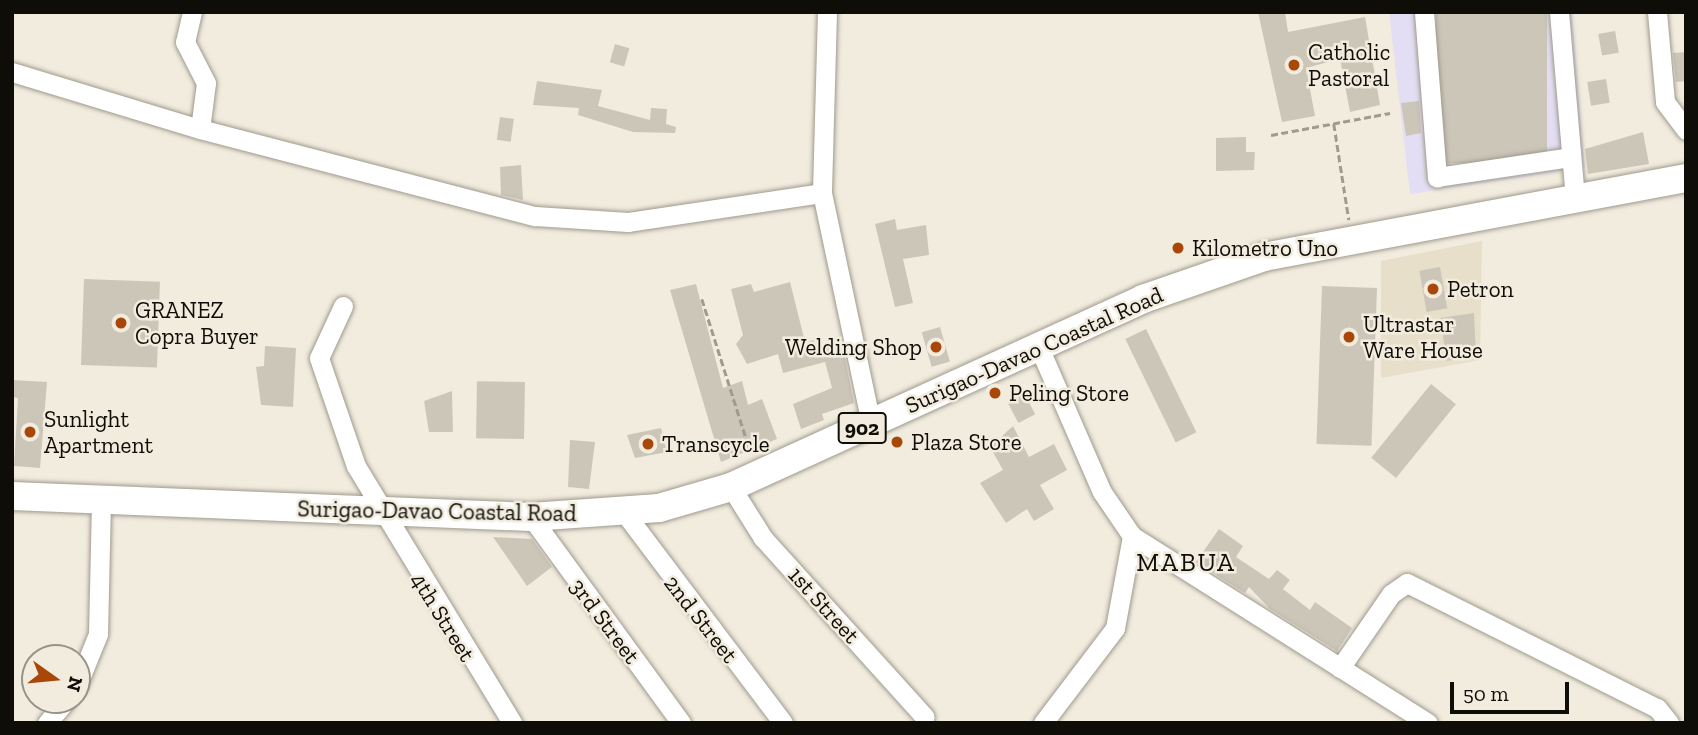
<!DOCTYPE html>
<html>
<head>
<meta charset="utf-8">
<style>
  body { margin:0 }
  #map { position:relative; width:1698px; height:735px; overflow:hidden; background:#f1ecde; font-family:"Zilla Slab",serif }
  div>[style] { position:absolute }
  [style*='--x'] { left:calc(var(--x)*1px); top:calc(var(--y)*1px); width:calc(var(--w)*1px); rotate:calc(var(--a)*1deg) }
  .built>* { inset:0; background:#e7dfca }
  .industrial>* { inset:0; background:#e4def4 }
  .building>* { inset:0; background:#ccc6b9; transform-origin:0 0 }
  .path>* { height:2.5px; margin-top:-1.25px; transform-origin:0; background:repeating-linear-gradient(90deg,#9f9b91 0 7px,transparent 0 10.5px) }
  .roads { filter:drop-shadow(0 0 2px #9f9a8d) drop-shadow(0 0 2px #9f9a8d) }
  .minor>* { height:19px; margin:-9.5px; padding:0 9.5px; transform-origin:9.5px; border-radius:9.5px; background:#fff }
  .highway>* { height:28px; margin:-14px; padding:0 14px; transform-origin:14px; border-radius:14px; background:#fff }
  .dots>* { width:19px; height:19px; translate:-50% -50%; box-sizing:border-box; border:4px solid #f1ecde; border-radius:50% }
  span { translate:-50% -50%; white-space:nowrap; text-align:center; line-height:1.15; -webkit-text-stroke:5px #f1ecde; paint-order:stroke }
  .shield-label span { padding:2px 5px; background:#f1ecde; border:2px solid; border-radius:5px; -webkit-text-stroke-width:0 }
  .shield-label { font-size:21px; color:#0f0d08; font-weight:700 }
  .poi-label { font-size:23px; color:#0f0d08 }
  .left { translate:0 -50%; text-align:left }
  .right { translate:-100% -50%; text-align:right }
  .street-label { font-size:23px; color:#0f0d08 }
  .quarter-label { font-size:26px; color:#0f0d08; letter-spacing:2px }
  .frame { position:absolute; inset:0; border:14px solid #0f0d08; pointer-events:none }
  .north { position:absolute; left:21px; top:644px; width:70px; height:70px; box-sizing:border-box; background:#f1ecde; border:2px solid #979388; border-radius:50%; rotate:105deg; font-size:19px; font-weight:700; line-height:28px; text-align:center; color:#0f0d08 }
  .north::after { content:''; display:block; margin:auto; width:24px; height:32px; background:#a94709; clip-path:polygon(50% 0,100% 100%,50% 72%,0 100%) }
  .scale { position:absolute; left:1450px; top:682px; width:119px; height:32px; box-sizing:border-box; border:4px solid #0f0d08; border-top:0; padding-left:9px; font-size:21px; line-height:24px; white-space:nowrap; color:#0f0d08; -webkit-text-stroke:5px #f1ecde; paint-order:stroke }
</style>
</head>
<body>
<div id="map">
  <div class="built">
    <div style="clip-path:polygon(1482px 241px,1480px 360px,1381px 378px,1381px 261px)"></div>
  </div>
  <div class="industrial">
    <div style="clip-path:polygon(1389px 12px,1572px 12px,1585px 168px,1410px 194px)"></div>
  </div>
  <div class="building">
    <div style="clip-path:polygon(1258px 12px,1285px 12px,1288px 32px,1365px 17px,1380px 105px,1350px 112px,1340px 59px,1306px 68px,1315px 116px,1282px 122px)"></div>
    <div style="left:1436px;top:12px;width:111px;height:151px"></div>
    <div style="left:1615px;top:31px;width:22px;height:17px;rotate:80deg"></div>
    <div style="left:615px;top:44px;width:15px;height:19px;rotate:16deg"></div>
    <div style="clip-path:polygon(1686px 52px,1686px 81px,1676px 82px,1673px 53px)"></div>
    <div style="left:1606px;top:79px;width:24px;height:19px;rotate:81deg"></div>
    <div style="clip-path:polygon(537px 81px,602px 90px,598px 106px,650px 120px,651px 108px,667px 109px,666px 124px,676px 127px,675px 133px,633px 132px,578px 115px,579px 108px,533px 105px)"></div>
    <div style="clip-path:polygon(1419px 101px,1421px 133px,1406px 136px,1401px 103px)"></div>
    <div style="left:500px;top:117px;width:14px;height:23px;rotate:8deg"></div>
    <div style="clip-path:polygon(1643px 132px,1649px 164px,1588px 174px,1585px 149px)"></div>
    <div style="clip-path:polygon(1246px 137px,1246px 152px,1255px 152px,1254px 170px,1216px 171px,1216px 138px)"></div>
    <div style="clip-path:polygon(521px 165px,523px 200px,501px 195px,500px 167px)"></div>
    <div style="clip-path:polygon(895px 219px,897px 230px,926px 225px,929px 255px,903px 259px,913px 303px,895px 307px,875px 224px)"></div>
    <div style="left:1440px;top:267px;width:42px;height:21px;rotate:80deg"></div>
    <div style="left:84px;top:279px;width:76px;height:86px;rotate:2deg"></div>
    <div style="clip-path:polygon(790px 282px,805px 342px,814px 340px,817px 350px,842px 344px,854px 403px,822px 414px,824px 420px,801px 429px,793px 404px,832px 388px,825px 362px,783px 373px,778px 354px,747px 364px,736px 344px,743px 335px,731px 289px,751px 284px,754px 292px)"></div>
    <div style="clip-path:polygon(696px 284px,723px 388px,742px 381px,748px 405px,762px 399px,777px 439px,721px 462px,670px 290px)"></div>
    <div style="left:1322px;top:286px;width:55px;height:158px;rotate:2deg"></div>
    <div style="clip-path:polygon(1474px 313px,1476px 355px,1447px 361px,1440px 318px)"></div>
    <div style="left:940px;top:327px;width:36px;height:19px;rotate:74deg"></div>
    <div style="left:1146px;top:329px;width:115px;height:23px;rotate:64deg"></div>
    <div style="clip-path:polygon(265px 346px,296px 348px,293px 407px,261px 405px,256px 367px,264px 366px)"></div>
    <div style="clip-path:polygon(12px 380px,47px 382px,40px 468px,14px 466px,18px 398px,12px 397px)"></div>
    <div style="left:525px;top:382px;width:57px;height:48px;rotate:91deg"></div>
    <div style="left:1431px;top:384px;width:32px;height:95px;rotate:39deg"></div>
    <div style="clip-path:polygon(452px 391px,453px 432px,429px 432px,424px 401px)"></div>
    <div style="left:1024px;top:393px;width:24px;height:19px;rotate:62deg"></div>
    <div style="clip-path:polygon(1013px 426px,1029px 457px,1054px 444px,1067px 470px,1040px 485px,1054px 509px,1034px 521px,1027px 509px,1006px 523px,980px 483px,1003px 470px,990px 447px)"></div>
    <div style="clip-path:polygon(661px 428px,667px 452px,635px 458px,627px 435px)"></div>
    <div style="clip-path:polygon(570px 440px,595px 442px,589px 489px,568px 487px)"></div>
    <div style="clip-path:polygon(1219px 529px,1243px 546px,1236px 557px,1269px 579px,1277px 570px,1290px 580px,1283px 589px,1310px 610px,1315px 602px,1352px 628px,1337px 651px,1270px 609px,1249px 587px,1245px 593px,1196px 562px)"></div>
    <div style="clip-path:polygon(493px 537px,532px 539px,552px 567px,527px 586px)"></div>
  </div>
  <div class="path">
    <div style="--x:1334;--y:124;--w:97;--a:81.1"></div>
    <div style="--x:1271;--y:135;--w:121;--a:-10.5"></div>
    <div style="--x:702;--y:299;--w:158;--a:72.4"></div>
  </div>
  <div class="roads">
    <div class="minor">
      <div style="--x:192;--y:12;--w:31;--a:103"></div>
      <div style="--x:185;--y:42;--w:46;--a:62.9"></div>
      <div style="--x:206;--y:83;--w:46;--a:97.4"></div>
      <div style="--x:827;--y:12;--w:181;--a:91.6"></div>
      <div style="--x:822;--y:193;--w:235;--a:78"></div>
      <div style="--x:1424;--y:12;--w:166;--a:85.5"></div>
      <div style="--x:1437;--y:177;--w:135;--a:-8.5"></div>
      <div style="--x:1559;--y:12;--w:188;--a:85.1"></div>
      <div style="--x:1657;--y:12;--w:90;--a:84.9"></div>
      <div style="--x:1665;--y:102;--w:35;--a:53"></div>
      <div style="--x:12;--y:72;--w:196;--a:16.9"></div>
      <div style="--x:200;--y:129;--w:346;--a:14.6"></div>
      <div style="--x:535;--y:216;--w:93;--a:3.7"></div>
      <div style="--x:628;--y:222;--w:196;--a:-8.5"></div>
      <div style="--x:343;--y:306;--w:57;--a:114.8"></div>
      <div style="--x:319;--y:358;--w:114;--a:71.1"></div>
      <div style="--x:356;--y:466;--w:301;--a:58.7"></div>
      <div style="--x:1038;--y:345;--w:160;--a:66.5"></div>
      <div style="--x:1102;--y:492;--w:53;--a:55.7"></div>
      <div style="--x:1132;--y:536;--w:350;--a:32.3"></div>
      <div style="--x:731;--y:487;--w:60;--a:57.9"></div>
      <div style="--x:763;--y:538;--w:241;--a:47.9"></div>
      <div style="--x:624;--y:512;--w:264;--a:53"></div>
      <div style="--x:531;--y:517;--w:255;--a:53.9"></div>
      <div style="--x:1340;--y:668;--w:90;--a:-55.4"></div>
      <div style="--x:1391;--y:594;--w:19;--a:-35"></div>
      <div style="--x:1407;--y:583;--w:280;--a:26.6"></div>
      <div style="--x:1657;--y:708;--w:19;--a:51"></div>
      <div style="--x:77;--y:686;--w:56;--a:-68"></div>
      <div style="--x:98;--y:634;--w:134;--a:-88.7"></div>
      <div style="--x:47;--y:723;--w:30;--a:-50"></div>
      <div style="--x:1043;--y:723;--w:119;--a:-52.8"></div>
      <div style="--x:1115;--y:628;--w:94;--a:-79.5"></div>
    </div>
    <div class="highway">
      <div style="--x:12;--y:496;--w:519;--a:2.32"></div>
      <div style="--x:531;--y:517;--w:128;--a:-4"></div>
      <div style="--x:659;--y:508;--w:75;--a:-16.3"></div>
      <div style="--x:731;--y:487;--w:453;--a:-24.5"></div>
      <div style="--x:1143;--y:299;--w:128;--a:-19.1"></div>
      <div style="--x:1264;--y:257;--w:429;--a:-10.6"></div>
    </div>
  </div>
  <div class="dots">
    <div style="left:1294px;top:65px;background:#a94709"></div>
    <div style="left:1178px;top:248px;background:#a94709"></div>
    <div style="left:1433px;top:289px;background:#a94709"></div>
    <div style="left:121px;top:323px;background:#a94709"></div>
    <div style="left:1349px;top:337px;background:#a94709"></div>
    <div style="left:936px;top:347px;background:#a94709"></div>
    <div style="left:995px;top:393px;background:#a94709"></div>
    <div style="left:30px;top:432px;background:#a94709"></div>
    <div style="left:897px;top:442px;background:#a94709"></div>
    <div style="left:648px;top:444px;background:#a94709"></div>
  </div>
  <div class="shield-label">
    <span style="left:862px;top:428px">902</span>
  </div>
  <div class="poi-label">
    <span class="left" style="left:1308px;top:65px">Catholic<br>Pastoral</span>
    <span class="left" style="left:1192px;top:248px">Kilometro Uno</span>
    <span class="left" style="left:1447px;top:289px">Petron</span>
    <span class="left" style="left:135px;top:323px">GRANEZ<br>Copra Buyer</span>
    <span class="left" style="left:1363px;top:337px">Ultrastar<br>Ware House</span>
    <span class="right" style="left:922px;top:347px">Welding Shop</span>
    <span class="left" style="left:1009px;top:393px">Peling Store</span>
    <span class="left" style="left:44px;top:432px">Sunlight<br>Apartment</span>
    <span class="left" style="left:911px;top:442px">Plaza Store</span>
    <span class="left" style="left:662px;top:444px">Transcycle</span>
  </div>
  <div class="street-label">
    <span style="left:1034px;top:350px;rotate:-24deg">Surigao-Davao Coastal Road</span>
    <span style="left:437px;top:511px;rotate:1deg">Surigao-Davao Coastal Road</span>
    <span style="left:824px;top:605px;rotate:48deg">1st Street</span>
    <span style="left:443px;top:617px;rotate:58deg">4th Street</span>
    <span style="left:701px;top:619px;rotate:52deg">2nd Street</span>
    <span style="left:605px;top:621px;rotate:53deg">3rd Street</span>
  </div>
  <div class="quarter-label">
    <span style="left:1186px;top:563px">MABUA</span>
  </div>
  <div class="frame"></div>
  <div class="north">N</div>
  <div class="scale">50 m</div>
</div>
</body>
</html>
